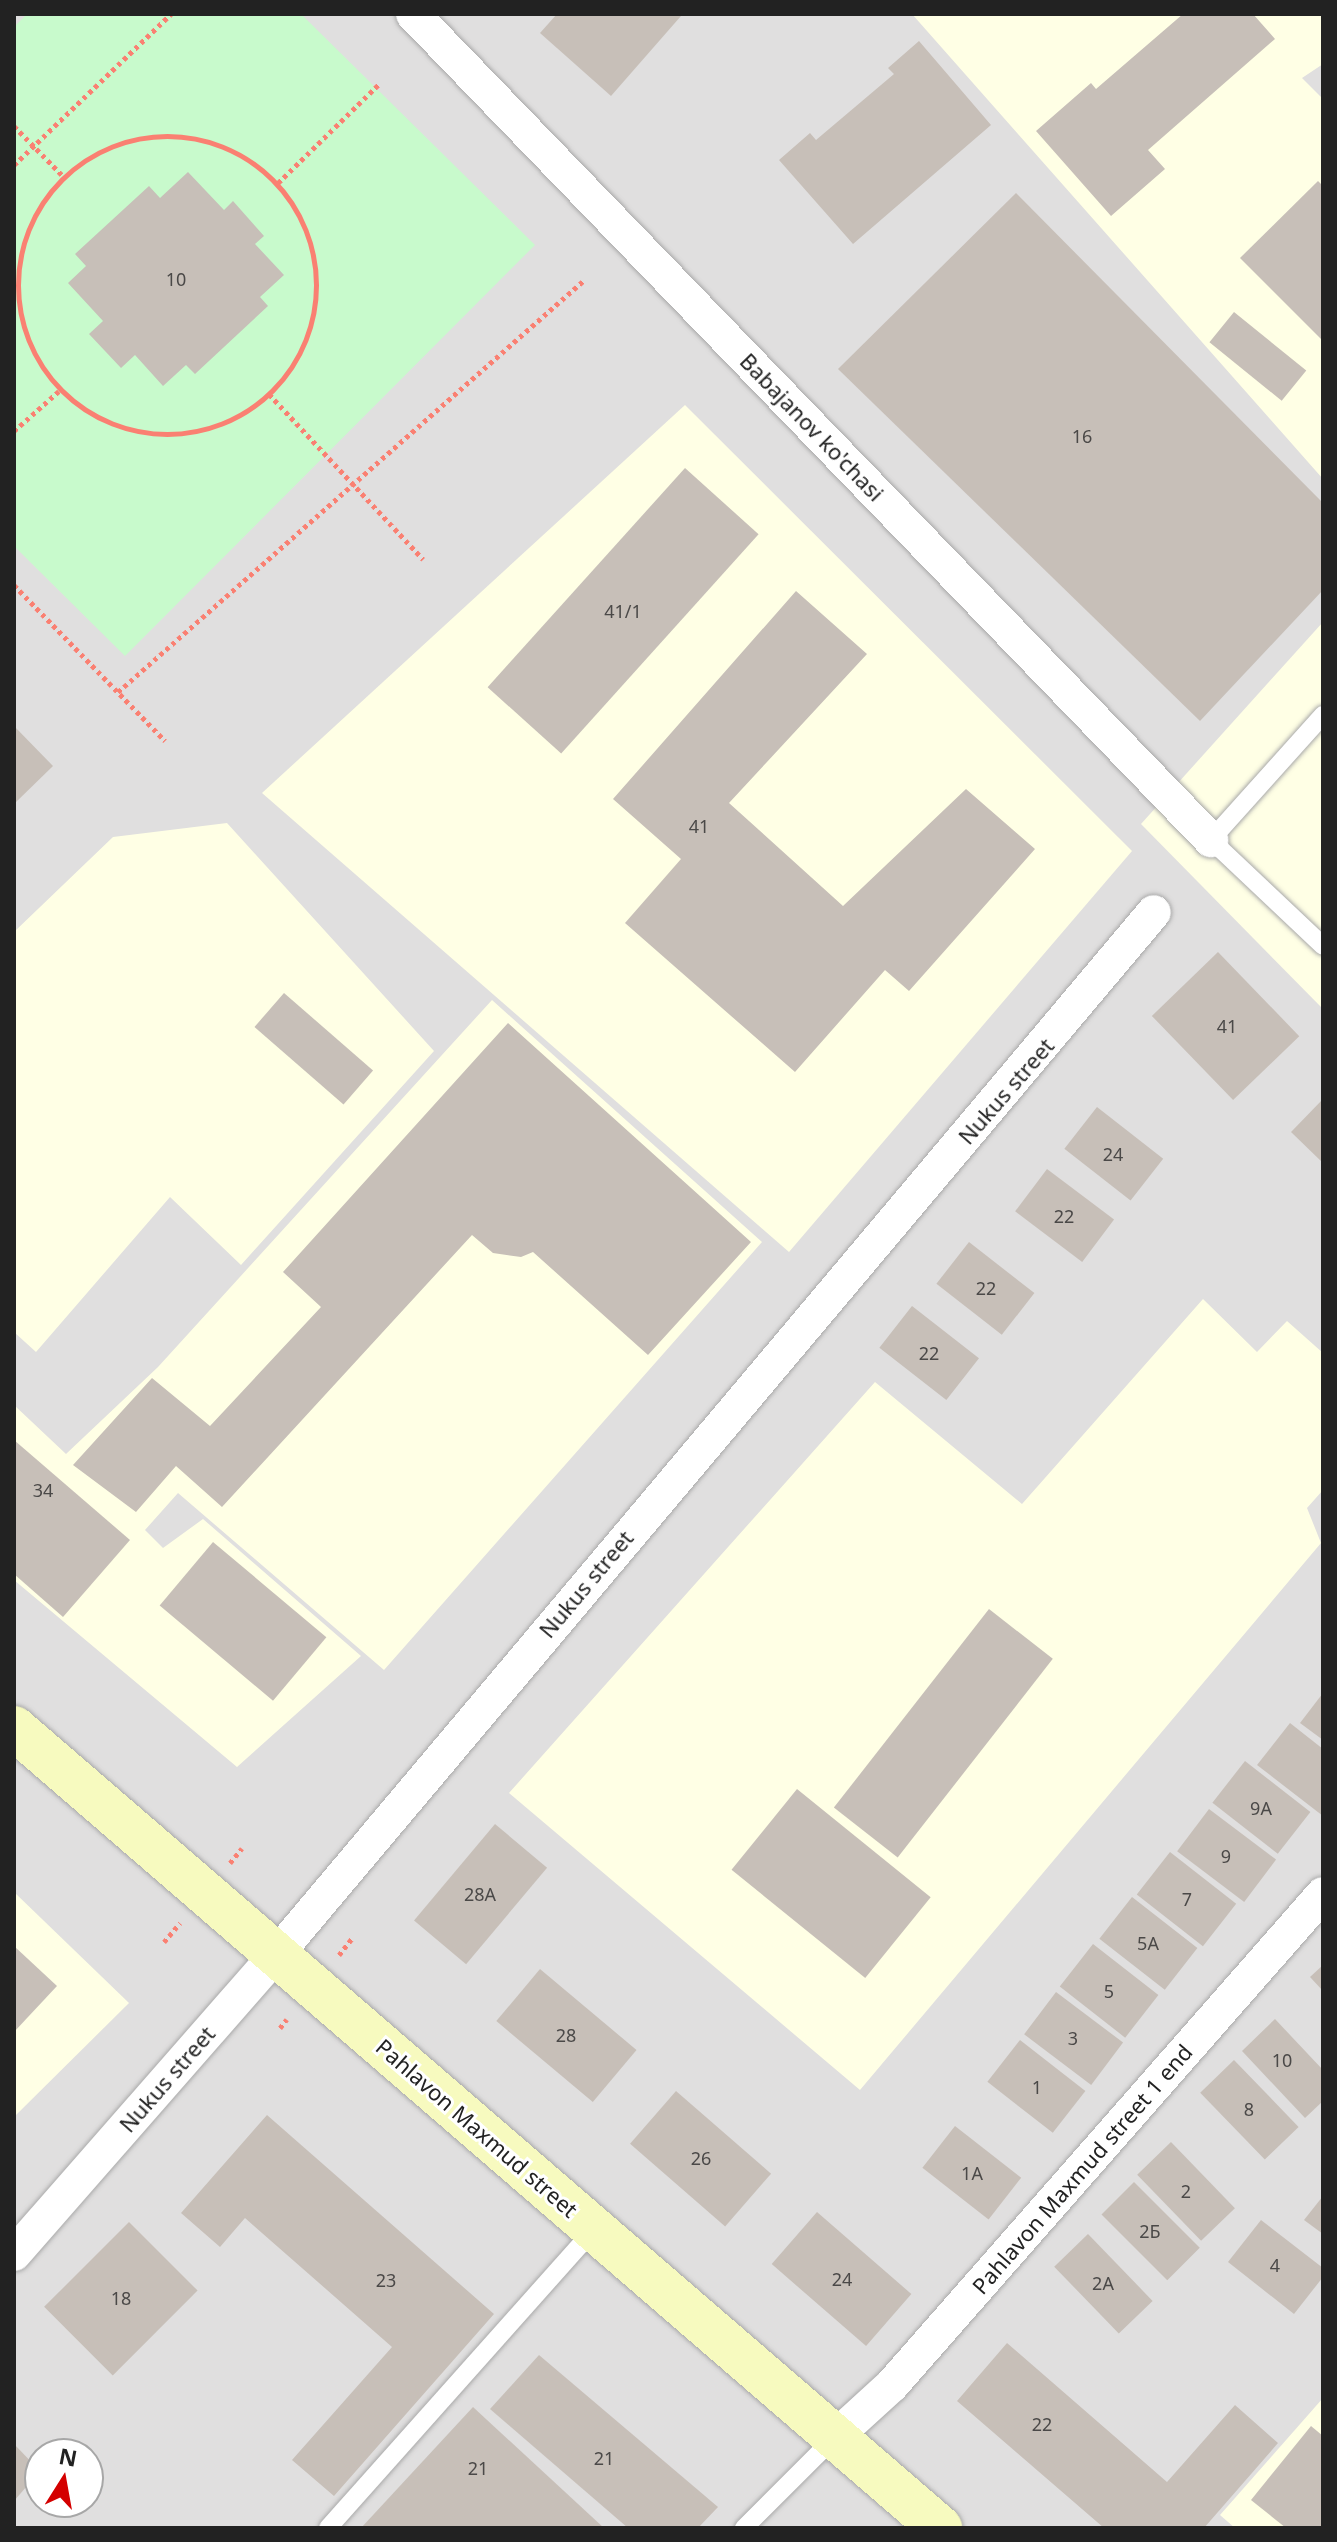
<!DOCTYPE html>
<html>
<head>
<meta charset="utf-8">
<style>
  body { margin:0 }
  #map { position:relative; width:1337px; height:2542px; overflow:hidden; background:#f2efe9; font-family:"Noto Sans",sans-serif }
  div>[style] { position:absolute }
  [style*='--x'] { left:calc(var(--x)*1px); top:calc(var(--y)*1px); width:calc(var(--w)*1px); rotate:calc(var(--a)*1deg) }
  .residential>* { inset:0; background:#e0dfdf }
  .education>* { inset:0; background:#ffffe5 }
  .park>* { inset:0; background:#c8facc }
  .building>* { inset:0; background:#c7bfb8; transform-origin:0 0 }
  .path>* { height:5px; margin-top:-2.5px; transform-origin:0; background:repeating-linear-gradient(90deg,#fa8072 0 4px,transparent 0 8px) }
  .path>.ring { margin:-2.5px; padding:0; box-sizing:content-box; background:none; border:5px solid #fa8072; border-radius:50% }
  .roads { filter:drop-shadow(0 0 2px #a9a9a9) drop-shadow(0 0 2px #a9a9a9) }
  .service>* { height:18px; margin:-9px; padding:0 9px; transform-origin:9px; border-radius:9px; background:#fff }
  .minor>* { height:34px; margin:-17px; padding:0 17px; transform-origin:17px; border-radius:17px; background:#fff }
  .secondary>* { height:44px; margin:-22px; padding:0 22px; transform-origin:22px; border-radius:22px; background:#f7fabf }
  span { translate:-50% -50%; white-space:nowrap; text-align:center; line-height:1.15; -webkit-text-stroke:6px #fff; paint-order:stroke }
  .number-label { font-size:18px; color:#4b4948 }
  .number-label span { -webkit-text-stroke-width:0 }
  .street-label { font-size:22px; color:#222 }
  .frame { position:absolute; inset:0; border:16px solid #222; pointer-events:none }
  .north { position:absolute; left:24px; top:2438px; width:80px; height:80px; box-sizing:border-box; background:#fff; border:2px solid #a7a7a7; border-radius:50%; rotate:11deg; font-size:22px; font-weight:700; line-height:32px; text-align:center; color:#222 }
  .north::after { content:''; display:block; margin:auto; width:28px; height:36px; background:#d40000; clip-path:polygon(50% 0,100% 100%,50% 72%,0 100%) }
</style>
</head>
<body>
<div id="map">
  <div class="residential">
    <div style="clip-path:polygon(evenodd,14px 14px,1323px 14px,1323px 2528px,14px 2528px,14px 14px,40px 2454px,88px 2454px,88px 2502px,40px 2502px,40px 2454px)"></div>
  </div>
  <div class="education">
    <div style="clip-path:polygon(912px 14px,1323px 14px,1323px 64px,1302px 78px,1323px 99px,1323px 479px)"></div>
    <div style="clip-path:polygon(685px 405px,1132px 851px,789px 1252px,262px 793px)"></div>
    <div style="clip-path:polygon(1323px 622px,1323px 1009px,1141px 824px)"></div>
    <div style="clip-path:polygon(227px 823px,434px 1051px,241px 1265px,170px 1197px,36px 1352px,14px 1332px,14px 932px,113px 837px)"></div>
    <div style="clip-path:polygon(492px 1000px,762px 1242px,384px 1670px,178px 1493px,145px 1530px,163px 1548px,203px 1519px,361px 1656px,237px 1767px,14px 1580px,14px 1405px,66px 1454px,158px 1367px)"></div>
    <div style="clip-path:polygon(1203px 1299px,1257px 1352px,1287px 1321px,1323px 1353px,1323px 1490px,1307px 1508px,1321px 1543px,860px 2090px,509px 1793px,875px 1382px,1022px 1504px)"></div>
    <div style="clip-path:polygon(14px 1892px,129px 2003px,14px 2117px)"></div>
    <div style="clip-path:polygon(1323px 2398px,1323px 2528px,1235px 2528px,1220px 2515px)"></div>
  </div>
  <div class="park">
    <div style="clip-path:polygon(27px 14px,301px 14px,535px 245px,125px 656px,14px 546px,14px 27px)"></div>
  </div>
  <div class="building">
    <div style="clip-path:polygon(557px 14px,679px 14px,681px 16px,611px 96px,540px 33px)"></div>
    <div style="clip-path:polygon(1183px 14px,1253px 14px,1275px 39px,1148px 150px,1165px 169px,1111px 216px,1036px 131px,1091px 83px,1096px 89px)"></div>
    <div style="clip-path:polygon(919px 41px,991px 125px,853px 244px,779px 160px,810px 133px,816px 140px,894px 74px,888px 68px)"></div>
    <div style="clip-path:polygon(188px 172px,224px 210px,233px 201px,264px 236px,255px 244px,284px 275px,260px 297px,268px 306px,195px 374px,186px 365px,163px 386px,135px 355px,121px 368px,89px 334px,103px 321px,68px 283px,86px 266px,75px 254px,149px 186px,160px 198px)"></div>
    <div style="clip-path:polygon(1318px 181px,1323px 186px,1323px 341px,1240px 258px)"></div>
    <div style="clip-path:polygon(1016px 193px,1323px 503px,1323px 590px,1200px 721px,838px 369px)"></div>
    <div style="left:1234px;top:312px;width:93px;height:39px;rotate:39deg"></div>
    <div style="left:685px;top:468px;width:99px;height:295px;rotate:42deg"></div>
    <div style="clip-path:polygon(796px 591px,867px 654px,729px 803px,843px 906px,966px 789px,1035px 849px,909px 991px,885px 970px,795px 1072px,625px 923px,681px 859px,613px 799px)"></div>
    <div style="clip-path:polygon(14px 726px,53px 766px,14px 804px)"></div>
    <div style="left:1218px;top:952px;width:117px;height:92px;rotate:46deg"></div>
    <div style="left:284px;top:993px;width:118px;height:45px;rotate:41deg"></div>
    <div style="clip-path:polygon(508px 1023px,751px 1242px,648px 1355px,533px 1252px,521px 1257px,493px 1253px,472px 1235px,222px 1507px,176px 1466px,136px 1512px,73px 1465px,152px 1378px,210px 1426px,321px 1307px,283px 1272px)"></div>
    <div style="clip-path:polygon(1323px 1099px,1323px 1163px,1291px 1132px)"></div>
    <div style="left:1097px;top:1107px;width:84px;height:53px;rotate:38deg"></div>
    <div style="left:1047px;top:1169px;width:84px;height:53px;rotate:37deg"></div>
    <div style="left:969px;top:1242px;width:83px;height:53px;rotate:38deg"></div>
    <div style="left:912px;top:1306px;width:85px;height:53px;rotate:38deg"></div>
    <div style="clip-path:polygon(14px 1440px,130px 1540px,63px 1617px,14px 1574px)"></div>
    <div style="left:213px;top:1542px;width:148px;height:83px;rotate:40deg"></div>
    <div style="left:989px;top:1609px;width:81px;height:252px;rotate:38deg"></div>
    <div style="clip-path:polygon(1323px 1693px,1323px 1740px,1300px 1723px)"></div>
    <div style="clip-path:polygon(1290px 1723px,1323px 1749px,1323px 1816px,1257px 1765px)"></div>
    <div style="left:1245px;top:1761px;width:83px;height:53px;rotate:38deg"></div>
    <div style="left:797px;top:1789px;width:172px;height:104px;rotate:39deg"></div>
    <div style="left:1209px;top:1809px;width:84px;height:53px;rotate:37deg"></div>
    <div style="left:495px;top:1824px;width:68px;height:126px;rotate:40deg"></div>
    <div style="left:1170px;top:1852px;width:84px;height:54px;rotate:38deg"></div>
    <div style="left:1132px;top:1897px;width:83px;height:53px;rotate:38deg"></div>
    <div style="left:1093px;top:1944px;width:83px;height:54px;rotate:38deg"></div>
    <div style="clip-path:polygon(14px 1946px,57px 1986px,14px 2032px)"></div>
    <div style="clip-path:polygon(1323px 1965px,1323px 1991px,1310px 1977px)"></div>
    <div style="left:540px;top:1969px;width:126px;height:68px;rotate:40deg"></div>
    <div style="left:1056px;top:1992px;width:84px;height:53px;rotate:37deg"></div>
    <div style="clip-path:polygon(1275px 2019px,1323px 2070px,1323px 2101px,1305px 2118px,1242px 2051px)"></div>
    <div style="left:1020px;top:2040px;width:83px;height:53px;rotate:38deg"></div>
    <div style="left:1234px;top:2060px;width:93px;height:47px;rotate:46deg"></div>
    <div style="left:676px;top:2091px;width:126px;height:70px;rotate:41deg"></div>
    <div style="clip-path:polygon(267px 2115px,494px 2314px,334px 2496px,292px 2460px,392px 2347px,245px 2218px,220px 2247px,181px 2213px)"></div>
    <div style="left:955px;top:2126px;width:84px;height:53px;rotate:38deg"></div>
    <div style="left:1171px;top:2142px;width:92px;height:47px;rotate:46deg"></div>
    <div style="left:1134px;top:2182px;width:93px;height:46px;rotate:45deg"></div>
    <div style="clip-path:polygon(1323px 2196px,1323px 2234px,1304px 2220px)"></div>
    <div style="left:817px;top:2212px;width:125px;height:69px;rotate:41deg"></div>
    <div style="clip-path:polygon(1261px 2220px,1323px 2268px,1323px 2277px,1294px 2314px,1228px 2262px)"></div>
    <div style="left:129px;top:2222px;width:97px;height:120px;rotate:45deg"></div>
    <div style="left:1088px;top:2234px;width:93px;height:47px;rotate:46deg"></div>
    <div style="clip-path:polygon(1007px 2343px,1167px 2482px,1235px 2405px,1278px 2443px,1204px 2528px,1104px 2528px,957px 2401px)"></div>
    <div style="clip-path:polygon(539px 2355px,718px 2507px,698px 2528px,628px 2528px,490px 2409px)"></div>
    <div style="clip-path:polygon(473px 2407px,604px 2528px,361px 2528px)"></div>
    <div style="clip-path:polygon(1311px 2426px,1323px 2436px,1323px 2528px,1286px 2528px,1251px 2500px)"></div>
    <div style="clip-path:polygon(14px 2444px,40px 2471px,14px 2501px)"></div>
  </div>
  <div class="path">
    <div style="--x:14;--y:126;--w:70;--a:45.6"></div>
    <div class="ring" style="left:18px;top:136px;width:293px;height:293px"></div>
    <div style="--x:14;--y:165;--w:218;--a:-43.9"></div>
    <div style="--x:278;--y:183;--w:144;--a:-44.4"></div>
    <div style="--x:269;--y:394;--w:226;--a:47"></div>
    <div style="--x:14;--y:431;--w:60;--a:-41.6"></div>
    <div style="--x:14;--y:585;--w:217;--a:45.9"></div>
    <div style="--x:118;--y:692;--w:621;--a:-41.47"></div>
    <div style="--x:230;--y:1863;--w:19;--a:-51"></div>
    <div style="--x:164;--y:1942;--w:25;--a:-50"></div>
    <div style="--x:339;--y:1955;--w:23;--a:-52"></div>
    <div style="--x:280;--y:2028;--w:11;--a:-52"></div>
  </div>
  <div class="roads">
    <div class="service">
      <div style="--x:1323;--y:715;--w:168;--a:131.9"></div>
      <div style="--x:1211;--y:840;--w:154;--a:43.4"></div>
      <div style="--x:328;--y:2528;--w:400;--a:-48.3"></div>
      <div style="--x:744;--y:2528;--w:129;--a:-45"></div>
    </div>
    <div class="minor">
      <div style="--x:413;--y:14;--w:1149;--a:45.99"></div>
      <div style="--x:14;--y:2254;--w:398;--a:-48.8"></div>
      <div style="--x:276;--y:1955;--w:1363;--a:-49.91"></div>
      <div style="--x:835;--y:2437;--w:77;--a:-42.4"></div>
      <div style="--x:892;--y:2385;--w:653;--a:-48.72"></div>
    </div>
    <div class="secondary">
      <div style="--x:14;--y:1728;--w:1224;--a:40.82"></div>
    </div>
  </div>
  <div class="number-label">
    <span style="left:176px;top:279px">10</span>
    <span style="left:1082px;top:436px">16</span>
    <span style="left:623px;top:611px">41/1</span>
    <span style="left:699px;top:826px">41</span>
    <span style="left:1227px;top:1026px">41</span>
    <span style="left:1113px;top:1154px">24</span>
    <span style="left:1064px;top:1216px">22</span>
    <span style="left:986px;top:1288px">22</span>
    <span style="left:929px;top:1353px">22</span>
    <span style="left:43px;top:1490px">34</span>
    <span style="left:1261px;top:1808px">9A</span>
    <span style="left:1226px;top:1856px">9</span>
    <span style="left:480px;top:1894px">28A</span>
    <span style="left:1187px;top:1899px">7</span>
    <span style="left:1148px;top:1943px">5A</span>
    <span style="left:1109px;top:1991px">5</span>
    <span style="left:566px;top:2035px">28</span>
    <span style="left:1073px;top:2038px">3</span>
    <span style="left:1282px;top:2060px">10</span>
    <span style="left:1037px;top:2087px">1</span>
    <span style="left:1249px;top:2109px">8</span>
    <span style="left:701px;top:2158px">26</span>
    <span style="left:972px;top:2173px">1A</span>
    <span style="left:1186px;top:2191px">2</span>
    <span style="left:1150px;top:2231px">2Б</span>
    <span style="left:1275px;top:2265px">4</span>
    <span style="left:842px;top:2279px">24</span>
    <span style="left:386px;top:2280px">23</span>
    <span style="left:1103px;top:2283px">2А</span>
    <span style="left:121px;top:2298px">18</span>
    <span style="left:1042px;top:2424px">22</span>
    <span style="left:604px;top:2458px">21</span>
    <span style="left:478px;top:2468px">21</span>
  </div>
  <div class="street-label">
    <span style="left:812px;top:427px;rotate:46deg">Babajanov ko'chasi</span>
    <span style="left:1006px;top:1091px;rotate:-49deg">Nukus street</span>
    <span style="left:586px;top:1584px;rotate:-50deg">Nukus street</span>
    <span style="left:167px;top:2079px;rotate:-49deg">Nukus street</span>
    <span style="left:477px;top:2128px;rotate:41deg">Pahlavon Maxmud street</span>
    <span style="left:1082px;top:2169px;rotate:-49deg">Pahlavon Maxmud street 1 end</span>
  </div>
  <div class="frame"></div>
  <div class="north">N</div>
</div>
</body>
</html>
